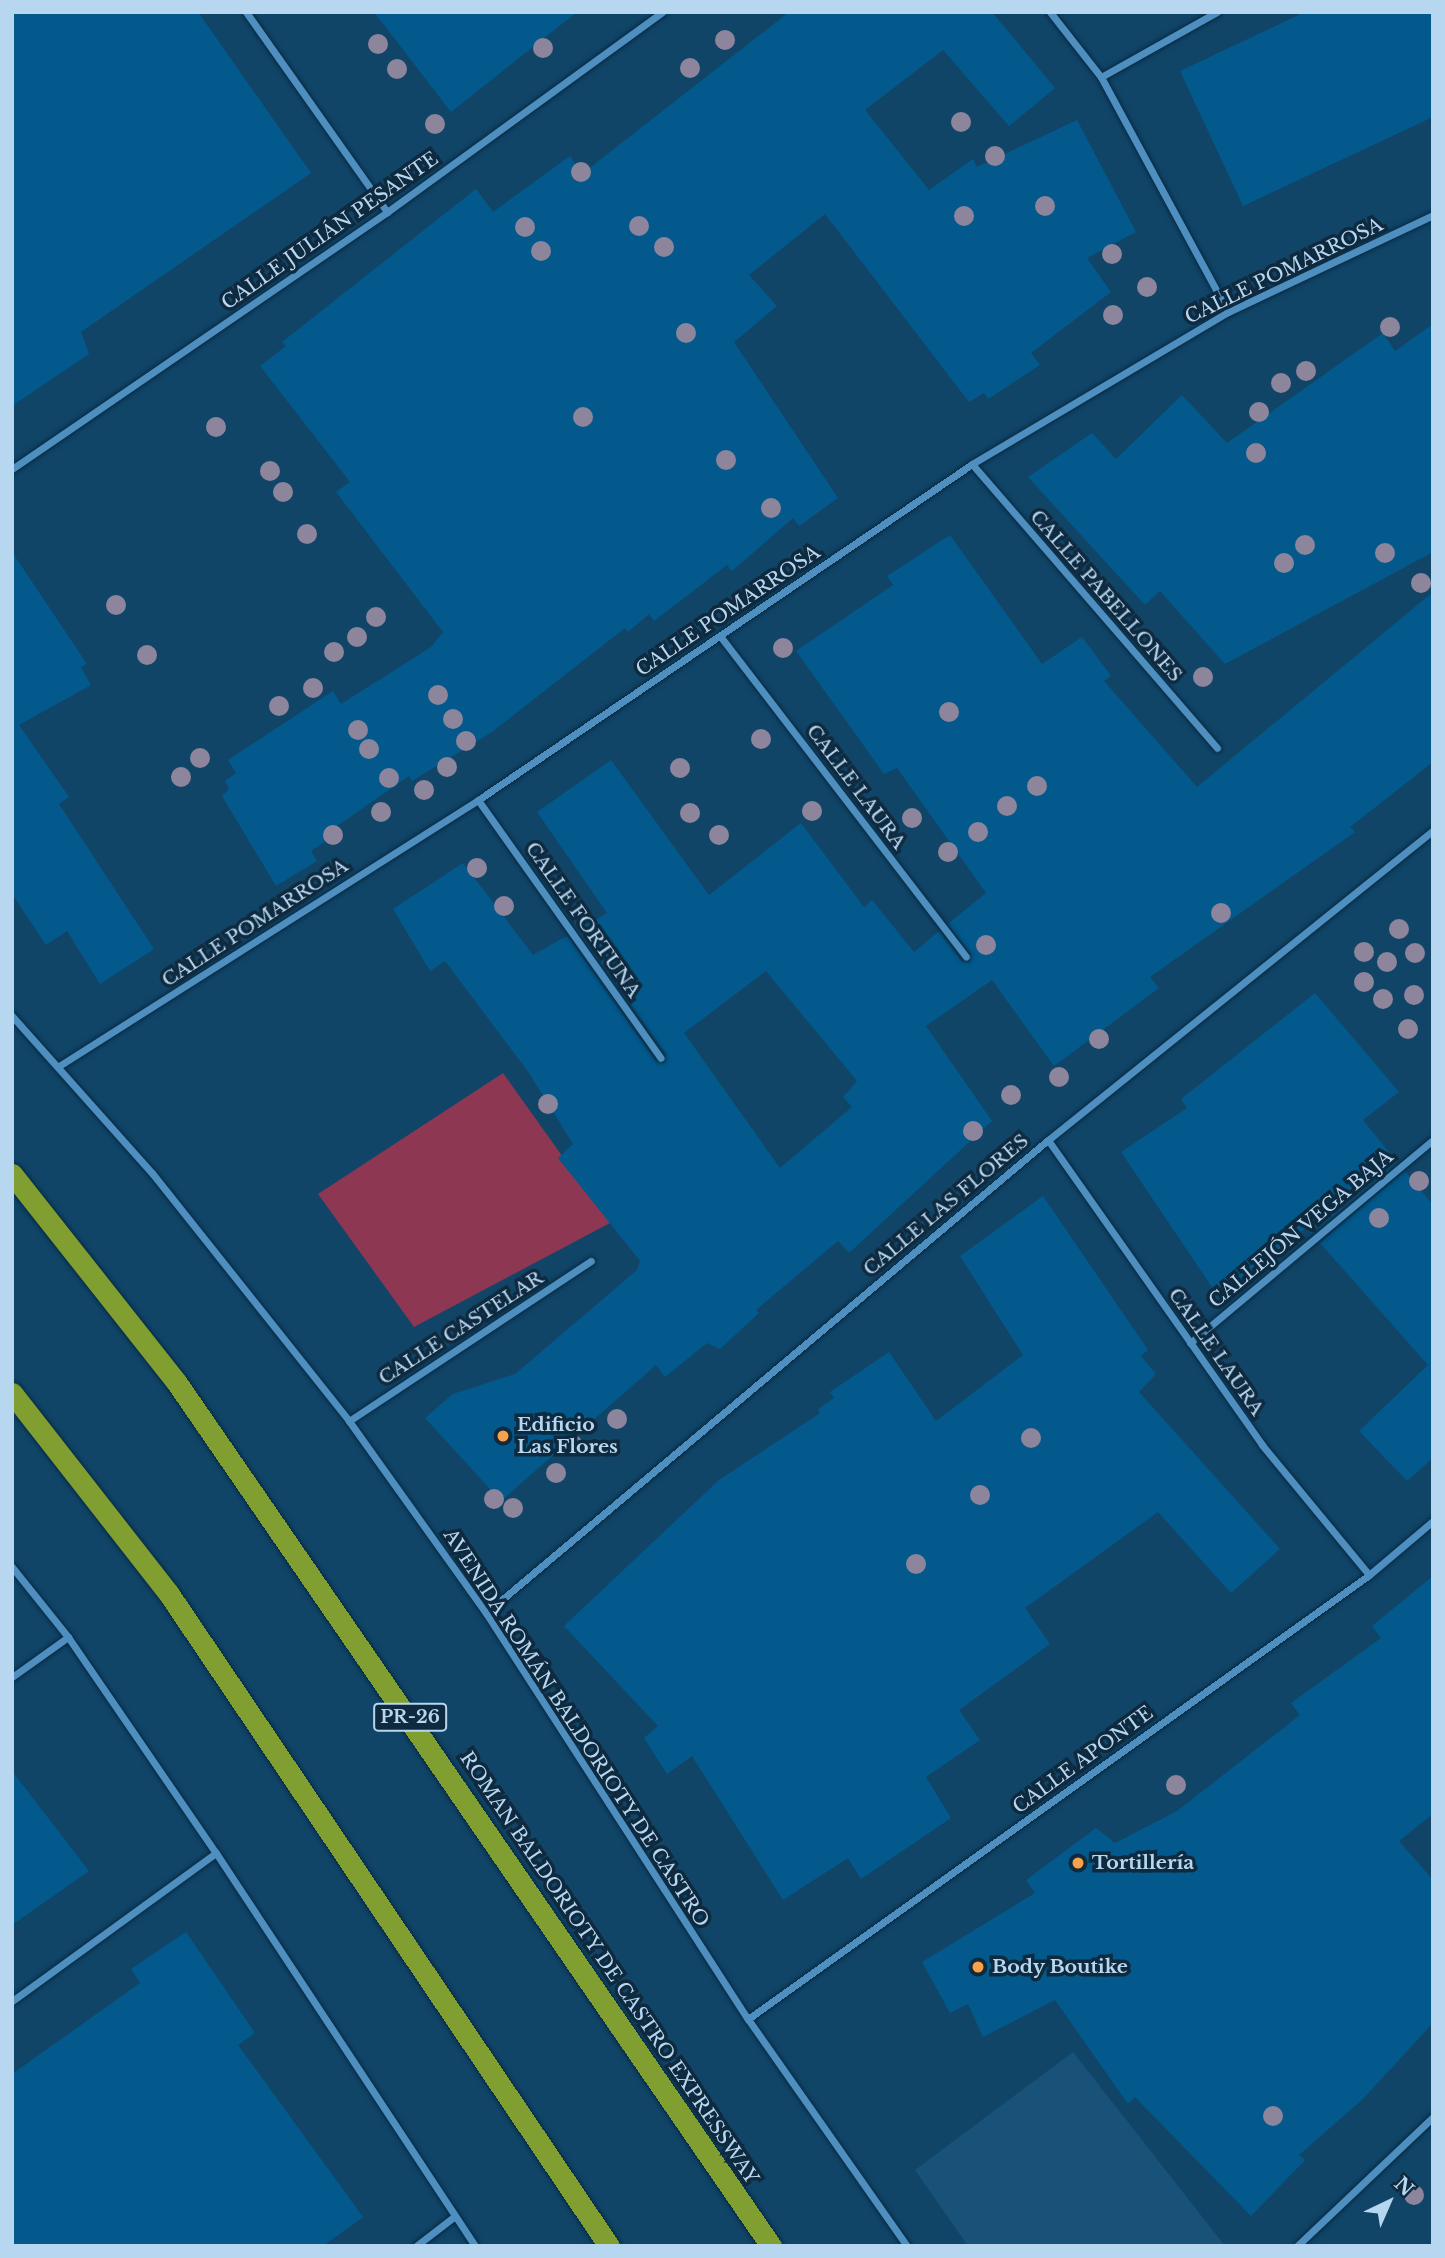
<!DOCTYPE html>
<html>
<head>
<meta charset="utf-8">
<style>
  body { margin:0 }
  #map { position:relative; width:1445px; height:2258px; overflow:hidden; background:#114568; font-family:"Libre Baskerville",serif }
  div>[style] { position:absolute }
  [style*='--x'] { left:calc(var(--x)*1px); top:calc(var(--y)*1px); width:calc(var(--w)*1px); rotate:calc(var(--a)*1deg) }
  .built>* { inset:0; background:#185278 }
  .green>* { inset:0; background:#8d3752 }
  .building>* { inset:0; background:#03598b }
  .roads { filter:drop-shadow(0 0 2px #062a43) drop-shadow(0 0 2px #062a43) }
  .street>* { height:7px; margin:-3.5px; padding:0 3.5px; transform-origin:3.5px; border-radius:3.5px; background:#4e8fc0 }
  .highway>* { height:21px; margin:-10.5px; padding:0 10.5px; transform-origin:10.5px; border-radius:10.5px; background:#819f31 }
  .trees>* { width:20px; height:20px; margin:-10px; border-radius:50%; background:#8c859c }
  .dots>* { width:19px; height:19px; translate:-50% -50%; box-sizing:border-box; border:4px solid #0f2a3e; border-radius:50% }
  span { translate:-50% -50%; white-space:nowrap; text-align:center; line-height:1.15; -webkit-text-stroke:7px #0f2a3e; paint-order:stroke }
  .shield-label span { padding:2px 5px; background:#0f2a3e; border:2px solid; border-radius:5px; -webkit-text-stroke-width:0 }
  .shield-label { font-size:18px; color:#b7d7f1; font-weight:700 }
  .street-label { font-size:19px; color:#b7d7f1 }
  .poi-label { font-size:19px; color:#b7d7f1; font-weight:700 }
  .left { translate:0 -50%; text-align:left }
  .frame { position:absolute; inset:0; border:14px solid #b7d7f1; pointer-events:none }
  .north { position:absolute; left:1354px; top:2167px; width:70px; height:70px; -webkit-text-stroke:5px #0f2a3e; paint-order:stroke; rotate:44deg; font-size:19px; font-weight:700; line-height:28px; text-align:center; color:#b7d7f1 }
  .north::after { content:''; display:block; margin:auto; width:24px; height:32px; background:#b7d7f1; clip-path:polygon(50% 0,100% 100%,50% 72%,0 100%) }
</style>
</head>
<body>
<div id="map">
  <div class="built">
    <div style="clip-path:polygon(1073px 2052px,1225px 2246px,968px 2246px,915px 2170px)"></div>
  </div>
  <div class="green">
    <div style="clip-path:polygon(503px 1073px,610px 1223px,414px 1327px,318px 1194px)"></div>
  </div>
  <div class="building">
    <div style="clip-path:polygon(12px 12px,198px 12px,311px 173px,81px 332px,89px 354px,12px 406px)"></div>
    <div style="clip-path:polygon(374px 12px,577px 12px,451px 112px)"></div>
    <div style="clip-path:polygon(789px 12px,992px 12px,1055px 88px,1009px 126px,943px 50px,865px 110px,929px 190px,973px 159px,977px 167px,1077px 120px,1136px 232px,1087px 258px,1111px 292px,1031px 353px,1040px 365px,988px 399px,984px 393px,969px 402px,825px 214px,749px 275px,777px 306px,734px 342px,838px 498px,799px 526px,793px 518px,732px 571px,727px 565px,654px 621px,649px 614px,628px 632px,625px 628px,492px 732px,412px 781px,409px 776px,330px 831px,333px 836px,311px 851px,317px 861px,276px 886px,222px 796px,229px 789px,225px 781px,236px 773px,228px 760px,333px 691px,341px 704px,431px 647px,443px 632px,336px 492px,350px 482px,260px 366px,286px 346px,282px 342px,476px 189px,493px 212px,570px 156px,582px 174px)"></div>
    <div style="clip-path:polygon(1305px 12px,1433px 12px,1433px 117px,1243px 206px,1180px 71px)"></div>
    <div style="clip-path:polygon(1433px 324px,1433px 552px,1225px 664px,1160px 591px,1145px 605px,1028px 477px,1092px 433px,1116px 459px,1182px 395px,1227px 443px,1383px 333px,1395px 351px)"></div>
    <div style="clip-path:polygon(evenodd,950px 535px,1042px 664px,1082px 637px,1111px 676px,1104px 681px,1197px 787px,1433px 592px,1433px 762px,1350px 827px,1355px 832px,1150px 977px,1159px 988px,1054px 1066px,992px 980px,926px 1026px,992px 1121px,849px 1253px,838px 1241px,756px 1310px,759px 1313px,720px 1349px,707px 1343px,665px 1377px,656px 1365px,501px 1501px,425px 1418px,453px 1394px,515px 1374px,637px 1270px,640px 1261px,558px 1158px,573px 1144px,529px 1073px,445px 961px,430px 971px,393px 909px,463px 863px,533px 955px,567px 936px,656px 1062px,664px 1063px,666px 1054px,578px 930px,607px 913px,537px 812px,611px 760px,709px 895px,801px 823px,864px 907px,872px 900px,914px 952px,939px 931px,961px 961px,969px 962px,971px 954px,948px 924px,986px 893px,897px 768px,884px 774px,796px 651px,893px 585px,887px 576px,950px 535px,766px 971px,857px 1081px,843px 1097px,852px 1107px,780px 1168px,684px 1033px,766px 971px)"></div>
    <div style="clip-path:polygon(12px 552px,87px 664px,81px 667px,91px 685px,19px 725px,69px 797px,59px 804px,154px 949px,100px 984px,67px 931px,46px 945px,12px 894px)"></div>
    <div style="clip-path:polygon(1315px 993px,1399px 1092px,1363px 1120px,1397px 1162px,1311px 1234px,1306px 1228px,1218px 1296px,1121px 1152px,1187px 1108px,1181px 1099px)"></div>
    <div style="clip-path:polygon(1405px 1171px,1433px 1205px,1433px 1458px,1407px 1481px,1359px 1431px,1428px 1365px,1320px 1243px)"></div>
    <div style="clip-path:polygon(1043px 1196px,1148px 1350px,1141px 1356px,1156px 1374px,1139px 1392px,1280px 1549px,1231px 1593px,1158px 1512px,1025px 1608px,1050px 1644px,959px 1710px,980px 1740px,926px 1777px,951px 1818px,861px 1879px,848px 1858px,783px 1900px,692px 1756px,667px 1774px,644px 1738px,658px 1726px,564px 1626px,719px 1480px,820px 1413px,818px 1409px,834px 1398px,830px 1392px,889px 1352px,936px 1421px,1023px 1355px,960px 1256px)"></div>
    <div style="clip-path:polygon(1433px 1576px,1433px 1814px,1399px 1841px,1433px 1880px,1433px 2023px,1363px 2099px,1299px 2155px,1305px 2160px,1251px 2216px,1135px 2097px,1128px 2104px,1055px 2000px,983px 2037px,968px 2004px,950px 2013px,922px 1962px,1035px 1893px,1026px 1880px,1096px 1828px,1115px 1843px,1177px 1811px,1300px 1715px,1291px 1703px,1381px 1638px,1372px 1626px)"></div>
    <div style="clip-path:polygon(12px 1771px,89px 1871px,12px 1925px)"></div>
    <div style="clip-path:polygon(186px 1932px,255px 2033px,238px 2045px,363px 2217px,323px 2246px,12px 2246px,12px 2074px,140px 1983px,131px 1969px)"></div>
  </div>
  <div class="roads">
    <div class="street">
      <div style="--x:246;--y:12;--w:245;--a:54.8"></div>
      <div style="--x:1050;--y:12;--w:83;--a:51.9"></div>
      <div style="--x:1101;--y:77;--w:267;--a:61.6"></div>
      <div style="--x:1101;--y:77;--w:133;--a:-29.3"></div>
      <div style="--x:972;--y:464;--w:375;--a:49.2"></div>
      <div style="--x:12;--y:469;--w:455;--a:-34.4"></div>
      <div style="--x:387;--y:212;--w:340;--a:-36"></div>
      <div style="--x:720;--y:636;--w:404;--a:52.5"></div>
      <div style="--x:478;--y:800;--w:316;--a:54.7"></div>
      <div style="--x:12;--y:1016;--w:210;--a:48.3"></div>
      <div style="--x:152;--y:1173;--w:317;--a:51.5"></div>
      <div style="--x:349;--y:1421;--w:236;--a:54.5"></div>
      <div style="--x:486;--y:1613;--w:483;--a:57.2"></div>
      <div style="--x:748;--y:2019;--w:277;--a:55"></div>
      <div style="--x:59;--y:1066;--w:496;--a:-32.4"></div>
      <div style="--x:478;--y:800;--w:597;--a:-34.22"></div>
      <div style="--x:972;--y:464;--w:298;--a:-30.7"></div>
      <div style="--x:1228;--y:312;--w:227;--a:-25.3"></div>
      <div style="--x:1048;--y:1140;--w:373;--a:54.9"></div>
      <div style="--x:1262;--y:1445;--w:168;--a:50.5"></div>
      <div style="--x:1190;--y:1343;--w:317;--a:-39.9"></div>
      <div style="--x:349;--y:1421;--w:290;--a:-33.5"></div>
      <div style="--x:12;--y:1567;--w:90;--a:51.3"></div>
      <div style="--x:68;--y:1637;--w:262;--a:55.6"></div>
      <div style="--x:216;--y:1853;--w:471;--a:56.6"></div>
      <div style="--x:486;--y:1613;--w:735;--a:-40.09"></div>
      <div style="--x:1048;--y:1140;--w:494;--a:-38.8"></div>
      <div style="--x:12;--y:1677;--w:69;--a:-35.5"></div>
      <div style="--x:12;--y:2001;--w:252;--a:-36"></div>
      <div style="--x:748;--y:2019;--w:763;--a:-35.56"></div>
      <div style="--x:1369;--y:1575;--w:84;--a:-40.2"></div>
      <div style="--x:416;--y:2246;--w:49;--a:-37.6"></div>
      <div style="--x:1297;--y:2246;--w:187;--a:-43.5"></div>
    </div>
    <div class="highway">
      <div style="--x:12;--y:1174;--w:266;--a:51.7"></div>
      <div style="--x:177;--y:1383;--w:1048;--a:55.46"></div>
      <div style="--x:12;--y:1393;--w:255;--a:52"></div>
      <div style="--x:169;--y:1594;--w:787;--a:55.99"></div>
    </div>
  </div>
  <div class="trees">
    <div style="left:725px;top:40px"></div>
    <div style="left:378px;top:44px"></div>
    <div style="left:543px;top:48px"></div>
    <div style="left:690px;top:68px"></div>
    <div style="left:397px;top:69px"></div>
    <div style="left:961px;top:122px"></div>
    <div style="left:435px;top:124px"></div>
    <div style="left:995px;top:156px"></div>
    <div style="left:581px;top:172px"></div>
    <div style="left:1045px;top:206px"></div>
    <div style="left:964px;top:216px"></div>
    <div style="left:639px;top:226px"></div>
    <div style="left:525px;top:227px"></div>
    <div style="left:664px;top:247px"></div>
    <div style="left:541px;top:251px"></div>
    <div style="left:1112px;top:254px"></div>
    <div style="left:1147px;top:287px"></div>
    <div style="left:1113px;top:315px"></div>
    <div style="left:1390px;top:327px"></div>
    <div style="left:686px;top:333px"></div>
    <div style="left:1306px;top:371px"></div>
    <div style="left:1281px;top:383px"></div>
    <div style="left:1259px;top:412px"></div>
    <div style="left:583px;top:417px"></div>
    <div style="left:216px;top:427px"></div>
    <div style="left:1256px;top:453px"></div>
    <div style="left:726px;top:460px"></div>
    <div style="left:270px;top:471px"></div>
    <div style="left:283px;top:492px"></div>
    <div style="left:771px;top:508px"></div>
    <div style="left:307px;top:534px"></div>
    <div style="left:1305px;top:545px"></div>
    <div style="left:1385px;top:553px"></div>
    <div style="left:1284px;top:563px"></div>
    <div style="left:1421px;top:583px"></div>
    <div style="left:116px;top:605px"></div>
    <div style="left:376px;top:617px"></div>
    <div style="left:357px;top:637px"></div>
    <div style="left:783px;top:648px"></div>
    <div style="left:334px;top:652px"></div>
    <div style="left:147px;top:655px"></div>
    <div style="left:1203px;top:677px"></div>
    <div style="left:313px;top:688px"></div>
    <div style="left:438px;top:695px"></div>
    <div style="left:279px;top:706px"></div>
    <div style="left:949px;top:712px"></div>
    <div style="left:453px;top:719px"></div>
    <div style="left:358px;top:730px"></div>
    <div style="left:761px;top:739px"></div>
    <div style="left:466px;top:741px"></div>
    <div style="left:369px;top:749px"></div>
    <div style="left:200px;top:758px"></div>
    <div style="left:447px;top:767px"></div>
    <div style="left:680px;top:768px"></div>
    <div style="left:181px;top:777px"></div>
    <div style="left:389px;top:778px"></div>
    <div style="left:1037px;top:786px"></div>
    <div style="left:424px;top:790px"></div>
    <div style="left:1007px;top:806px"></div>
    <div style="left:812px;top:811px"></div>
    <div style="left:381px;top:812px"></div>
    <div style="left:690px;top:813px"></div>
    <div style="left:912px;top:818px"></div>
    <div style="left:978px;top:832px"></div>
    <div style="left:333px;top:835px"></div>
    <div style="left:719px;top:835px"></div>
    <div style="left:948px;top:852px"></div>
    <div style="left:477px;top:868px"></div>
    <div style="left:504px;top:906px"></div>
    <div style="left:1221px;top:913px"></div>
    <div style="left:1399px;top:929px"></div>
    <div style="left:986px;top:945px"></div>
    <div style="left:1364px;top:952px"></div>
    <div style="left:1415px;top:953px"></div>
    <div style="left:1387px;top:962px"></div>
    <div style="left:1364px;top:982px"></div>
    <div style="left:1414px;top:995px"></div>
    <div style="left:1383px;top:999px"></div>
    <div style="left:1408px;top:1029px"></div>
    <div style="left:1099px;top:1039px"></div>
    <div style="left:1059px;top:1077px"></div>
    <div style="left:1011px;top:1095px"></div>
    <div style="left:548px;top:1104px"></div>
    <div style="left:973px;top:1131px"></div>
    <div style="left:1419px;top:1181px"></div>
    <div style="left:1379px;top:1218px"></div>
    <div style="left:617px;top:1419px"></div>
    <div style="left:1031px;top:1438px"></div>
    <div style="left:573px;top:1445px"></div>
    <div style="left:556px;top:1473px"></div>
    <div style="left:980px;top:1495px"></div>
    <div style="left:494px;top:1499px"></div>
    <div style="left:513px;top:1508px"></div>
    <div style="left:916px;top:1564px"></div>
    <div style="left:1176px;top:1785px"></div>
    <div style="left:1273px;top:2116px"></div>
    <div style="left:1414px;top:2195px"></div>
  </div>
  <div class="dots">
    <div style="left:503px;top:1436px;background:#f7a149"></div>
    <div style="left:1078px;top:1863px;background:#f7a149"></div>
    <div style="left:978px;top:1967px;background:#f7a149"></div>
  </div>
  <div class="shield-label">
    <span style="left:410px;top:1717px">PR-26</span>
  </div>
  <div class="street-label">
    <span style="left:330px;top:231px;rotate:-35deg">CALLE JULIÁN PESANTE</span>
    <span style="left:1284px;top:271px;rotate:-26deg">CALLE POMARROSA</span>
    <span style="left:1106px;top:596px;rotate:49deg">CALLE PABELLONES</span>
    <span style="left:728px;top:611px;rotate:-34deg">CALLE POMARROSA</span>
    <span style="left:856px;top:787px;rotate:53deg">CALLE LAURA</span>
    <span style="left:583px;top:920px;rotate:55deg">CALLE FORTUNA</span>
    <span style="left:255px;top:923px;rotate:-33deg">CALLE POMARROSA</span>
    <span style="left:946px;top:1205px;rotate:-40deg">CALLE LAS FLORES</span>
    <span style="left:1301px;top:1229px;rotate:-40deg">CALLEJÓN VEGA BAJA</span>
    <span style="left:461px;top:1328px;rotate:-33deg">CALLE CASTELAR</span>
    <span style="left:1216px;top:1352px;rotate:55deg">CALLE LAURA</span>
    <span style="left:576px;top:1728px;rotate:57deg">AVENIDA ROMÁN BALDORIOTY DE CASTRO</span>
    <span style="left:1083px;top:1760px;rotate:-36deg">CALLE APONTE</span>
    <span style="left:609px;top:1968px;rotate:56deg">ROMAN BALDORIOTY DE CASTRO EXPRESSWAY</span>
  </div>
  <div class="poi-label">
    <span class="left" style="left:517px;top:1436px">Edificio<br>Las Flores</span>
    <span class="left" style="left:1092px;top:1863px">Tortillería</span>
    <span class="left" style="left:992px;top:1967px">Body Boutike</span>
  </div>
  <div class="frame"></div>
  <div class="north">N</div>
</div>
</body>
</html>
